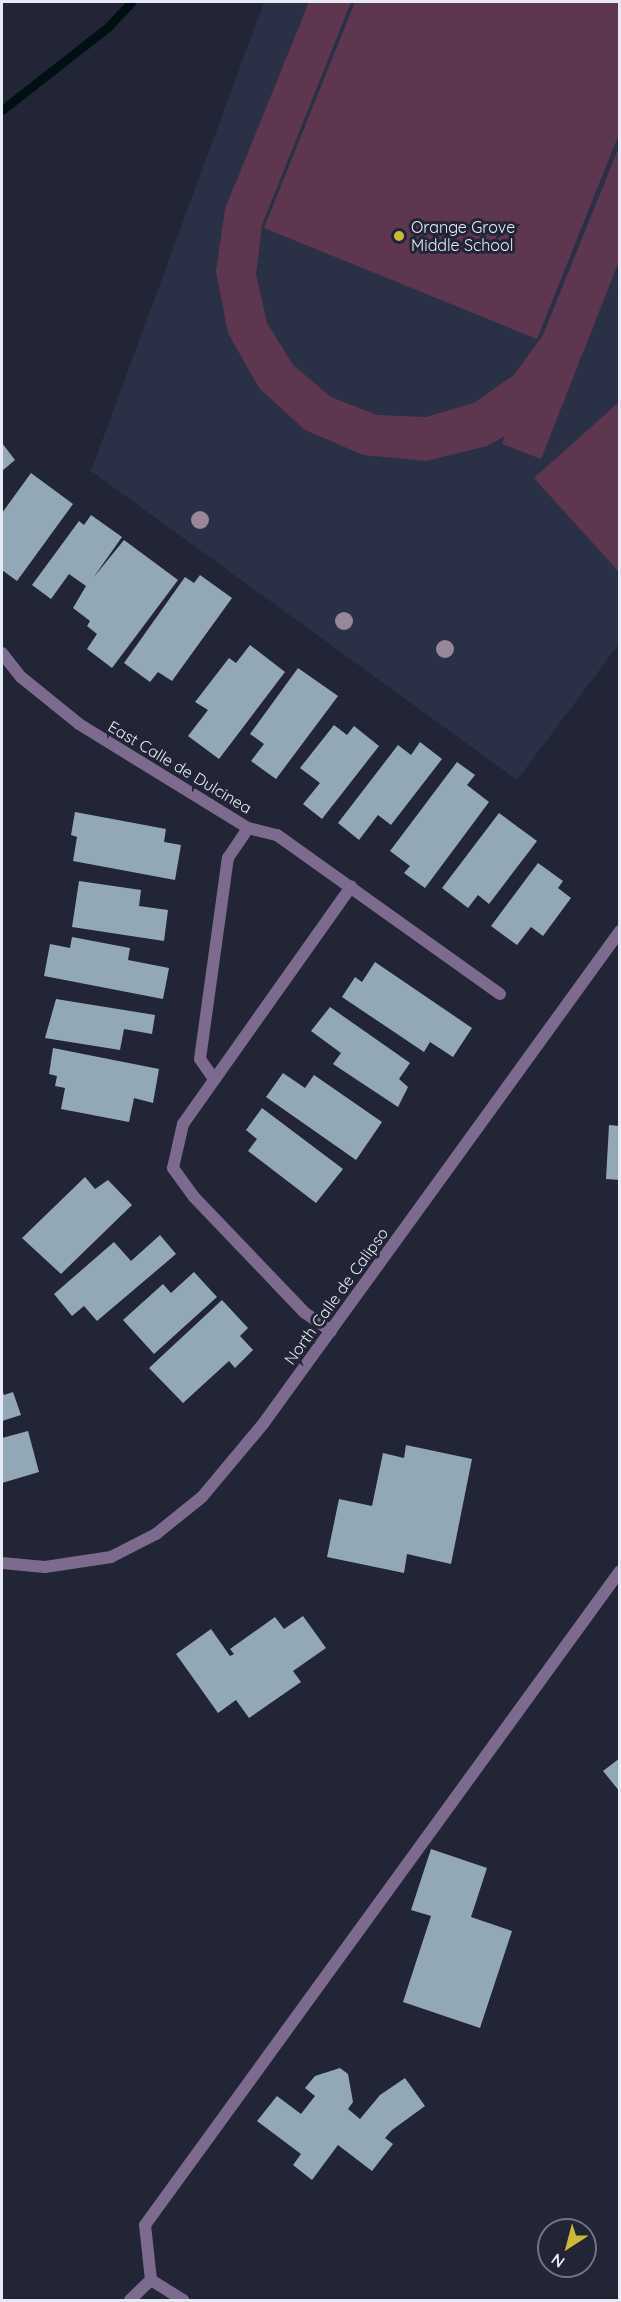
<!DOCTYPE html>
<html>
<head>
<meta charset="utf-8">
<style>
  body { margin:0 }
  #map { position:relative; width:621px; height:2302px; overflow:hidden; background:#212536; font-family:Quicksand,sans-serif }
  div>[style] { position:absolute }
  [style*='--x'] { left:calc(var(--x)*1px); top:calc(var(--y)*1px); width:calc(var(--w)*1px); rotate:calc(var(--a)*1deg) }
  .built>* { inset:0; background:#2a3046 }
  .green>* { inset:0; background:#5e3650 }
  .stream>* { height:9px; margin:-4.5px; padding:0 4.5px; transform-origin:4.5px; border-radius:4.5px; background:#000f11 }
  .building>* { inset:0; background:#93a8b6 }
  .service>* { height:12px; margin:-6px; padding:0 6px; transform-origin:6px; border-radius:6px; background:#7c6a8f }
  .minor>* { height:12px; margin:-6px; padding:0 6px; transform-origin:6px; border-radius:6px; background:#7c6a8f }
  .trees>* { width:18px; height:18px; margin:-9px; border-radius:50%; background:#978799 }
  .dots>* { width:16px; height:16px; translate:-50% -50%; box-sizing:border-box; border:3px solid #212536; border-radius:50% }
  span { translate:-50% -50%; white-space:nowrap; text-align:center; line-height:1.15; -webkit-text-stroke:6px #212536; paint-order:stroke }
  .poi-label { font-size:16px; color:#e6eaf5 }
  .left { translate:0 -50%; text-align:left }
  .street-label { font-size:16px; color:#e6eaf5 }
  .frame { position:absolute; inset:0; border:3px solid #e6eaf5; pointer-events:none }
  .north { position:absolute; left:537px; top:2218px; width:60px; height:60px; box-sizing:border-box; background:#212536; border:2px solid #707482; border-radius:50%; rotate:216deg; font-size:16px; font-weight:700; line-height:24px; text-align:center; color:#e6eaf5 }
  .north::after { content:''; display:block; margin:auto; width:21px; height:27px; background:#cdb938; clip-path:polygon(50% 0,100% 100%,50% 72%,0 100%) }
</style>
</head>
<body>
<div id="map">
  <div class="built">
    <div style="clip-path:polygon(264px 2px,619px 2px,619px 644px,517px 780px,91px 471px)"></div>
  </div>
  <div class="green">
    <div style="clip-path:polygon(309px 2px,351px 2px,262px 225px,256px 274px,267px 323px,293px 365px,331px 397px,377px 415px,426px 417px,474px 403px,514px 375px,543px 335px,619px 147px,619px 261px,541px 459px,502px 444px,505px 436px,487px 446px,426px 461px,363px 455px,305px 430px,259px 388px,228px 333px,216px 271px,225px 209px)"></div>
    <div style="clip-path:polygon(355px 2px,619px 2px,619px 134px,537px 339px,264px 228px)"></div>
    <div style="clip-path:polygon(619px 402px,619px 572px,534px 478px)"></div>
  </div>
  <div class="stream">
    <div style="--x:2;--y:110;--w:135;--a:-38.1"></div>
    <div style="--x:108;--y:27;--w:34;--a:-47"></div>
  </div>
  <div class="building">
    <div style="clip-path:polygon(2px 443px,15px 460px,2px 471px)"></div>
    <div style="clip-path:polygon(31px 473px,73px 504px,17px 581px,2px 570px,2px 513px)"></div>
    <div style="clip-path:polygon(91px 515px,122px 537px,93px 578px,124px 540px,178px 580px,112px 668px,87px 649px,97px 634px,87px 626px,90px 621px,73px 608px,86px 586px,69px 574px,51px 599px,32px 585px,79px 521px,84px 525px)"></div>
    <div style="clip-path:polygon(200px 575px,232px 598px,172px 681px,158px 672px,150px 682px,124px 663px,185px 577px,194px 583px)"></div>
    <div style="clip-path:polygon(250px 645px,285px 672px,219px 759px,188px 736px,208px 710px,195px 702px,229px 658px,236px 663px)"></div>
    <div style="clip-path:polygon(298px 668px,338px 696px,276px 779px,251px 761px,264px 744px,250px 734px)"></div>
    <div style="clip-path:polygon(334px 725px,347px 735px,354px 726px,379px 746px,322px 819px,303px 804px,320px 783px,300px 768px)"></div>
    <div style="clip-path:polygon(420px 742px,442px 759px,391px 825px,378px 815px,359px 840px,338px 823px,398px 745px,411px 755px)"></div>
    <div style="clip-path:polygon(457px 762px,475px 775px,467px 785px,489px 802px,425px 888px,404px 873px,410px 866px,390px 851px)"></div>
    <div style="clip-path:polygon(75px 812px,166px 829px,164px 842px,181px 845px,175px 880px,73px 861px,77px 837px,71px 835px)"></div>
    <div style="clip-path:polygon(499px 813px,537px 841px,489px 904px,478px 895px,468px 908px,442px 888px)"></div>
    <div style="clip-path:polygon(538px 863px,563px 881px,558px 888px,571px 898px,543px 936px,531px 927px,517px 945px,491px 926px)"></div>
    <div style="clip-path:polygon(79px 881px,141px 890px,139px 906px,168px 910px,164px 941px,72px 927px)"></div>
    <div style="clip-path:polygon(72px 937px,130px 948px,128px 960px,169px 968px,163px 999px,44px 976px,50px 944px,70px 948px)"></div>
    <div style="clip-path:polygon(375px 962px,472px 1028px,453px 1057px,430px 1042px,424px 1052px,342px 997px,355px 977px,362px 982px)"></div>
    <div style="clip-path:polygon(56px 999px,155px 1015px,152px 1034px,124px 1029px,120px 1050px,45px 1038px)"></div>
    <div style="clip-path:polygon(330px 1007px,410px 1063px,399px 1079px,408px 1087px,398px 1107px,333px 1064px,341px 1053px,311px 1031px)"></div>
    <div style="clip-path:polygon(53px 1048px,159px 1069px,153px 1103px,134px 1098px,129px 1122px,61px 1109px,65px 1088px,55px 1086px,57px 1076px,49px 1074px)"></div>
    <div style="clip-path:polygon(283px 1073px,305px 1088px,314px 1075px,382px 1122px,356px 1160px,266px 1097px)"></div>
    <div style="clip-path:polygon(262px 1108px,343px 1169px,316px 1203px,248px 1151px,257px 1139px,246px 1130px)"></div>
    <div style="clip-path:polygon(609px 1125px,620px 1126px,620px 1180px,606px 1179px)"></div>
    <div style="clip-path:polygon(85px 1177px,95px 1189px,108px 1180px,132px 1205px,61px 1274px,22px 1238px)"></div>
    <div style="clip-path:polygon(160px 1235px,176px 1254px,97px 1321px,84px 1306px,72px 1316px,54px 1294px,114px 1242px,131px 1261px)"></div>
    <div style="clip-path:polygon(194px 1272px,217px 1297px,154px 1354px,123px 1320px,163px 1284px,171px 1293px)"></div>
    <div style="clip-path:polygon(222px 1300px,248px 1328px,240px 1336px,253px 1350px,235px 1368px,229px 1361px,183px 1403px,149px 1368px)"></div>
    <div style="clip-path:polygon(2px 1390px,4px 1395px,13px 1392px,21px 1415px,2px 1421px)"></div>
    <div style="clip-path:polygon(28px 1431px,39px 1472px,2px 1483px,2px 1438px)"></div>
    <div style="clip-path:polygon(406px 1445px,472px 1459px,451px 1564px,407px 1554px,404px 1573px,327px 1557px,339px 1499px,372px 1506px,383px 1453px,404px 1458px)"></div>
    <div style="clip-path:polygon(303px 1616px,326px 1648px,293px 1671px,301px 1682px,249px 1718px,236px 1700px,218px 1713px,176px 1654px,211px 1629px,230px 1656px,234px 1654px,230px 1649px,275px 1617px,284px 1629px)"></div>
    <div style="clip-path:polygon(620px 1758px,620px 1792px,603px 1771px)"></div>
    <div style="clip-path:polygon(431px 1849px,487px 1868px,471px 1917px,512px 1931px,480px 2028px,403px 2002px,431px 1916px,411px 1910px)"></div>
    <div style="clip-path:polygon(340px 2068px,348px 2074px,353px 2102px,348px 2109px,360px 2119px,380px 2095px,405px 2078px,425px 2106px,392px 2130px,385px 2138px,393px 2144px,372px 2171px,338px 2145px,312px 2180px,293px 2165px,301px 2154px,257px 2121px,277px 2096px,301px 2114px,315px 2096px,305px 2088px,315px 2076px)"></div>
  </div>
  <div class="service">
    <div style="--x:151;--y:2280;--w:55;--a:-96.2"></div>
    <div style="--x:145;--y:2225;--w:808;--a:-54.01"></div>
    <div style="--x:130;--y:2300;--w:29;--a:-44"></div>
    <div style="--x:151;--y:2280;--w:38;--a:32"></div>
  </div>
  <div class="minor">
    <div style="--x:2;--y:653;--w:31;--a:52"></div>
    <div style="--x:21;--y:677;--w:75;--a:39"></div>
    <div style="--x:79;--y:724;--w:198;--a:31.6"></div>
    <div style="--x:248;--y:828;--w:30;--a:14"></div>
    <div style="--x:277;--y:835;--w:274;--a:35.5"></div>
    <div style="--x:214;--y:1079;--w:24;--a:-125"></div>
    <div style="--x:200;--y:1059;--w:203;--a:-82.1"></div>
    <div style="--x:228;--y:858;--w:36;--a:-56"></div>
    <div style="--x:331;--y:1331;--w:33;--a:-145"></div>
    <div style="--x:304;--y:1312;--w:159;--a:-133.7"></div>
    <div style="--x:194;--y:1197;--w:36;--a:-126"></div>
    <div style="--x:173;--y:1168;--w:45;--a:-77.2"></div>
    <div style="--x:183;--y:1124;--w:291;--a:-54.7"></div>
    <div style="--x:2;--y:1563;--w:43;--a:5.3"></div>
    <div style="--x:45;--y:1567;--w:67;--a:-8.6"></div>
    <div style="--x:111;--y:1557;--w:51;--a:-27.1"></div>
    <div style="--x:156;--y:1534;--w:59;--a:-38.8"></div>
    <div style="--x:202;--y:1497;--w:95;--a:-50.1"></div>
    <div style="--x:263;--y:1424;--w:609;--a:-54.09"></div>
  </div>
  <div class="trees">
    <div style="left:200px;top:520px"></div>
    <div style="left:344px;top:621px"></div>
    <div style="left:445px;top:649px"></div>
  </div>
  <div class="dots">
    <div style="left:399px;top:236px;background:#cdb938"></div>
  </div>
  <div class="poi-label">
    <span class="left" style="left:411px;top:236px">Orange Grove<br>Middle School</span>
  </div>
  <div class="street-label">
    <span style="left:180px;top:767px;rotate:31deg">East Calle de Dulcinea</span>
    <span style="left:336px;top:1296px;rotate:-54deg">North Calle de Calipso</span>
  </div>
  <div class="frame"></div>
  <div class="north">N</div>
</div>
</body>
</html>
